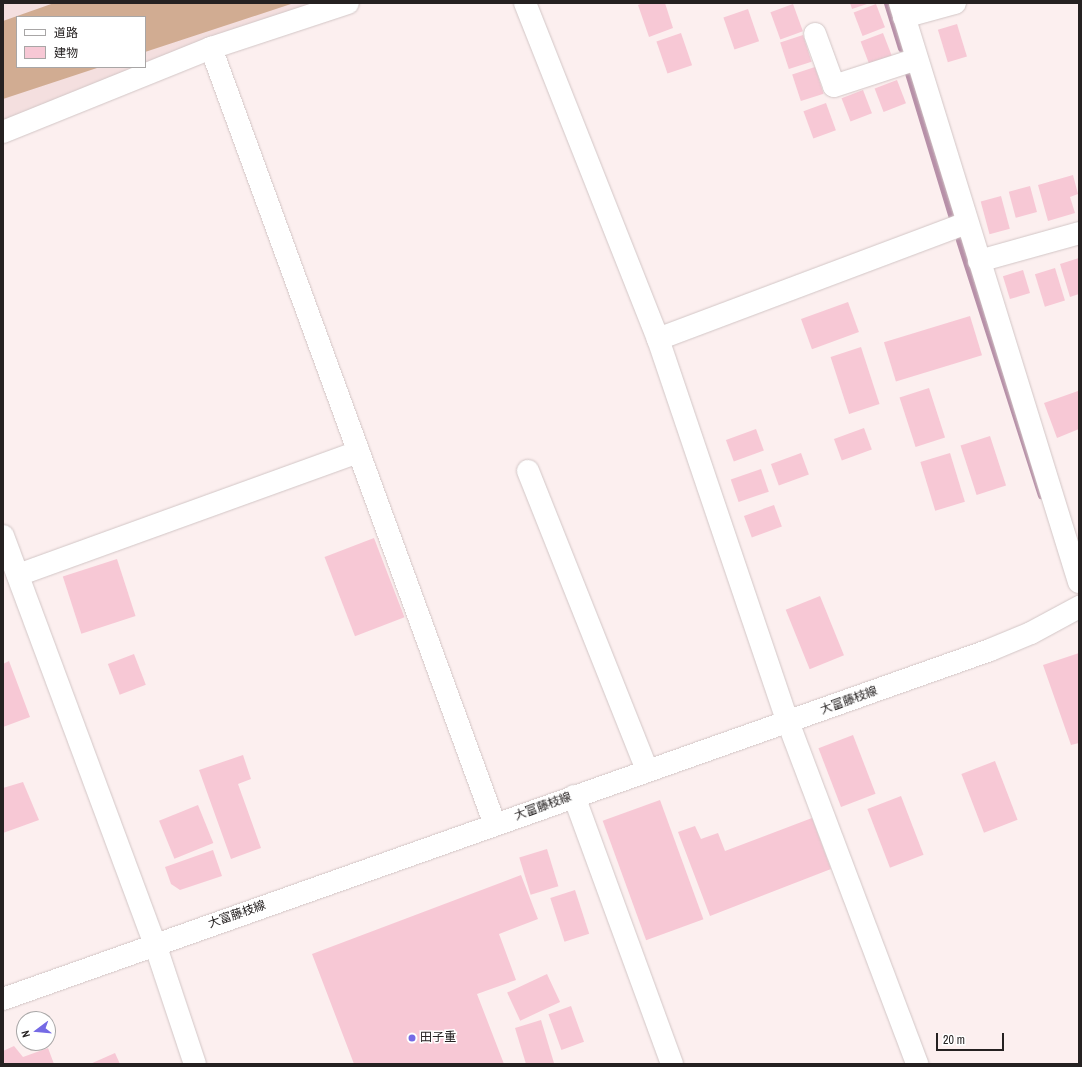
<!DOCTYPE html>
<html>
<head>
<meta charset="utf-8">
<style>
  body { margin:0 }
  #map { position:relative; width:1082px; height:1067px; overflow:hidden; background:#fcefef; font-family:"Archivo Narrow","Noto Sans JP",sans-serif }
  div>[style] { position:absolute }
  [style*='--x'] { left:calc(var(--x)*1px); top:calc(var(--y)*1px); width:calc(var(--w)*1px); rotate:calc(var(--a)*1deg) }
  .built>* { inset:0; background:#f4dfdf }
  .forest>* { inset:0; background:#d1ac92 }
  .stream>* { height:7px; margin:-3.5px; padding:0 3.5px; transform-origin:3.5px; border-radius:3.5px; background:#b790a8 }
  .building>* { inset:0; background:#f7c8d5; transform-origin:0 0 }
  .roads { filter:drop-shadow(0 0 1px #d2c6c6) drop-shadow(0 0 1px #d2c6c6) }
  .minor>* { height:22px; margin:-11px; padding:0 11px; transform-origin:11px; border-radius:11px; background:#fff }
  .tertiary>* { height:22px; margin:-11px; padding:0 11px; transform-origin:11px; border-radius:11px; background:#fff }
  .secondary>* { height:22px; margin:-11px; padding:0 11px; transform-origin:11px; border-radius:11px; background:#fff }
  .dots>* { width:11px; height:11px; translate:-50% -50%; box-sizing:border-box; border:2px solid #fff; border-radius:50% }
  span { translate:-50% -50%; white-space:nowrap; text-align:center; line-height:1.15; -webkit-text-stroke:3px #fff; paint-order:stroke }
  .street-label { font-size:12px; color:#252121 }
  .poi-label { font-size:12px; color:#252121 }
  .left { translate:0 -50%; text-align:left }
  .frame { position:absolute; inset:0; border:4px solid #252121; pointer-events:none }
  .legend { position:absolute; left:16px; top:16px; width:130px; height:52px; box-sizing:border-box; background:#fff; border:1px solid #a8a6a6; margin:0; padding:5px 7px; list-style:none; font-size:12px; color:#252121 }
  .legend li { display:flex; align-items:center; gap:8px; height:20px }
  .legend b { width:20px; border:1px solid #a8a6a6 }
  .north { position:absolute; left:16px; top:1011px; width:40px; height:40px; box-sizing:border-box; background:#fff; border:1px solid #a8a6a6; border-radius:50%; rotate:254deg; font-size:11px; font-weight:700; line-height:16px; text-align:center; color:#252121 }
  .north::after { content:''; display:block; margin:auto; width:14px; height:18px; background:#756ae5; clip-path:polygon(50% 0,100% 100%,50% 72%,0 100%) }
  .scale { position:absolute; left:936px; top:1033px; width:68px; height:18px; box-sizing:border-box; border:2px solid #252121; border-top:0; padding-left:5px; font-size:12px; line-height:14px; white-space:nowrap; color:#252121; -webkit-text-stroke:3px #fff; paint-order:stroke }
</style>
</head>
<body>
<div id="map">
  <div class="built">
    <div style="clip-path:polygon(evenodd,3px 3px,333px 3px,3px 124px,3px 3px,17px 17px,145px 17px,145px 67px,17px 67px,17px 17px)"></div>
  </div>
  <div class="forest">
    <div style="clip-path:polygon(54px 3px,294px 3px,145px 52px,145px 17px,17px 17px,17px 67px,100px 67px,3px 99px,3px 21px)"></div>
  </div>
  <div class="stream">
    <div style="--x:887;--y:3;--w:47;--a:72.7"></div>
    <div style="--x:908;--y:73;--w:152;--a:73.1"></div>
    <div style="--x:959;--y:240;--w:268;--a:72.2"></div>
  </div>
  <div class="building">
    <div style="clip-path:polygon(643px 3px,665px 3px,673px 28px,649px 37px,638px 5px)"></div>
    <div style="clip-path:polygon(850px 3px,870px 3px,852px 9px)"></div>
    <div style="left:793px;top:4px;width:29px;height:24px;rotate:70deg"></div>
    <div style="left:876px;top:4px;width:25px;height:24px;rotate:69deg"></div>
    <div style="left:748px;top:9px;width:34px;height:26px;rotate:71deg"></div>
    <div style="left:957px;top:24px;width:34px;height:20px;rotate:73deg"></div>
    <div style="left:681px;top:33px;width:34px;height:26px;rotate:71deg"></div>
    <div style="left:883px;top:33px;width:25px;height:24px;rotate:69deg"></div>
    <div style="left:803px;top:35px;width:28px;height:24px;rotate:72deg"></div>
    <div style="left:815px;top:67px;width:28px;height:24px;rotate:72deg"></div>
    <div style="left:897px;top:80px;width:25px;height:24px;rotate:69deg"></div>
    <div style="left:863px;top:90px;width:25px;height:23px;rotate:69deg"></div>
    <div style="left:826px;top:103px;width:29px;height:24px;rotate:70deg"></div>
    <div style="clip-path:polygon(1073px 175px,1078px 194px,1070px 197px,1075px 213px,1048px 221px,1038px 185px)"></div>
    <div style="left:1030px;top:186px;width:27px;height:22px;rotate:75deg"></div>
    <div style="left:1001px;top:196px;width:34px;height:21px;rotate:75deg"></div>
    <div style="clip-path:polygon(1079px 258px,1079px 294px,1070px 297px,1060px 264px)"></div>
    <div style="left:1055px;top:268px;width:34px;height:21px;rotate:73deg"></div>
    <div style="left:1023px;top:270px;width:24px;height:21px;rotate:73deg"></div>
    <div style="left:848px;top:302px;width:32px;height:50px;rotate:70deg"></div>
    <div style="left:970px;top:316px;width:41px;height:90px;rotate:73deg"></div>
    <div style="left:861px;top:347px;width:60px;height:32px;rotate:72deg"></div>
    <div style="left:929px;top:388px;width:52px;height:31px;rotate:72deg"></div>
    <div style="clip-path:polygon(1078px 391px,1079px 429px,1057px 438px,1044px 403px)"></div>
    <div style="left:864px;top:428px;width:23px;height:32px;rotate:70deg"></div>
    <div style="left:756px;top:429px;width:23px;height:32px;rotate:70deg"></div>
    <div style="left:990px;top:436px;width:52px;height:31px;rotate:72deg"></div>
    <div style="left:801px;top:453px;width:23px;height:32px;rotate:70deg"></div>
    <div style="left:950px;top:453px;width:51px;height:31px;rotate:73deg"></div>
    <div style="left:761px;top:469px;width:24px;height:32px;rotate:71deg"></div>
    <div style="left:774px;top:505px;width:23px;height:32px;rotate:70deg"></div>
    <div style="left:374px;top:538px;width:85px;height:53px;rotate:69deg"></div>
    <div style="left:117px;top:559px;width:60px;height:57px;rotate:72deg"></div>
    <div style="left:820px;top:596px;width:64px;height:37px;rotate:68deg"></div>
    <div style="clip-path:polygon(1079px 653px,1079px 743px,1071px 745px,1043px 665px)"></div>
    <div style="left:134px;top:654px;width:33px;height:28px;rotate:69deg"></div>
    <div style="clip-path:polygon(9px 661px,30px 717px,3px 727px,3px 664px)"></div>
    <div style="left:853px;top:735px;width:63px;height:37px;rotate:69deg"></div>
    <div style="clip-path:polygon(243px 755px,251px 779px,238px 784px,261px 848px,231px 859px,199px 770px)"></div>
    <div style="left:995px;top:761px;width:63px;height:36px;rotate:69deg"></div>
    <div style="clip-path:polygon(23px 782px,39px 820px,3px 833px,3px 788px)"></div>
    <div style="left:901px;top:796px;width:63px;height:36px;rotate:69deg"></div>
    <div style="left:660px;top:800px;width:127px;height:61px;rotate:70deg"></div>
    <div style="left:198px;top:805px;width:41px;height:42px;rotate:68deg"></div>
    <div style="clip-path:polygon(812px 818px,831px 869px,710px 916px,678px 832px,695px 826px,701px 839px,718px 833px,725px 851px)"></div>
    <div style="left:547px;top:849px;width:39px;height:29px;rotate:73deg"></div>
    <div style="clip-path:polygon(213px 850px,222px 876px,180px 890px,171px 884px,165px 867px)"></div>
    <div style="clip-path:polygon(521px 875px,538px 919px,499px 934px,516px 980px,477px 994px,504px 1064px,354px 1064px,312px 954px)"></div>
    <div style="left:575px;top:890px;width:46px;height:26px;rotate:72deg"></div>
    <div style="left:547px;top:974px;width:31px;height:44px;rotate:65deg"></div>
    <div style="left:571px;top:1006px;width:38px;height:24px;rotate:70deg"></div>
    <div style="clip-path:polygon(541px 1020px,554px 1063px,526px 1064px,515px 1028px)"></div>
    <div style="clip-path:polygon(14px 1046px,23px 1057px,48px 1048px,54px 1064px,3px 1064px,3px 1051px)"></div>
    <div style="clip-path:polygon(115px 1053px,120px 1064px,90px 1064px)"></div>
  </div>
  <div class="roads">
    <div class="minor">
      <div style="--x:525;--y:3;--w:361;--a:68.4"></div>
      <div style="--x:658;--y:339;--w:404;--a:71.3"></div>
      <div style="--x:788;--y:722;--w:366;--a:69.3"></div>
      <div style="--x:900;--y:3;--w:606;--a:72.82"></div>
      <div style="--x:904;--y:17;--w:53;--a:-15.4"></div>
      <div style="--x:815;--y:34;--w:55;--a:69.9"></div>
      <div style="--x:834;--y:86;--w:87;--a:-18"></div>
      <div style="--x:211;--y:48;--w:827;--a:69.92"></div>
      <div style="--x:3;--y:132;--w:224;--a:-22"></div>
      <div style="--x:211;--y:48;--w:144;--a:-18.2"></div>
      <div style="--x:979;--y:261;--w:104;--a:-15.6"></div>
      <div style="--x:658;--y:339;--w:330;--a:-20.6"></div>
      <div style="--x:528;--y:471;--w:322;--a:68.3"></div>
      <div style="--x:18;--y:575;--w:362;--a:-19.9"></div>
      <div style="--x:574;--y:796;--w:285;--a:69.9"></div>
    </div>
    <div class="tertiary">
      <div style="--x:3;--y:536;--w:435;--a:69.6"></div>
      <div style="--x:155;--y:944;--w:126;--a:71.6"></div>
    </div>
    <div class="secondary">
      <div style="--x:3;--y:999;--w:1047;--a:-19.47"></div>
      <div style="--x:990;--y:650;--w:44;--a:-22.5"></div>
      <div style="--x:1031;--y:633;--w:55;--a:-28.4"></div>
    </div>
  </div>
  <div class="dots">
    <div style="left:412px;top:1038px;background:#756ae5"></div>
  </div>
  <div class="street-label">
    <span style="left:849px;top:701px;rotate:-20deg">大富藤枝線</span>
    <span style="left:543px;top:807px;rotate:-20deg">大富藤枝線</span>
    <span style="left:237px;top:915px;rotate:-19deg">大富藤枝線</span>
  </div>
  <div class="poi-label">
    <span class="left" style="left:420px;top:1038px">田子重</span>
  </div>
  <div class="frame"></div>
  <ul class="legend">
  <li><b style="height:5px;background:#fff"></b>道路</li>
  <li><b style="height:11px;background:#f7c8d5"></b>建物</li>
  </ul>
  <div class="north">N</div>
  <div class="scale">20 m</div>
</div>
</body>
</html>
